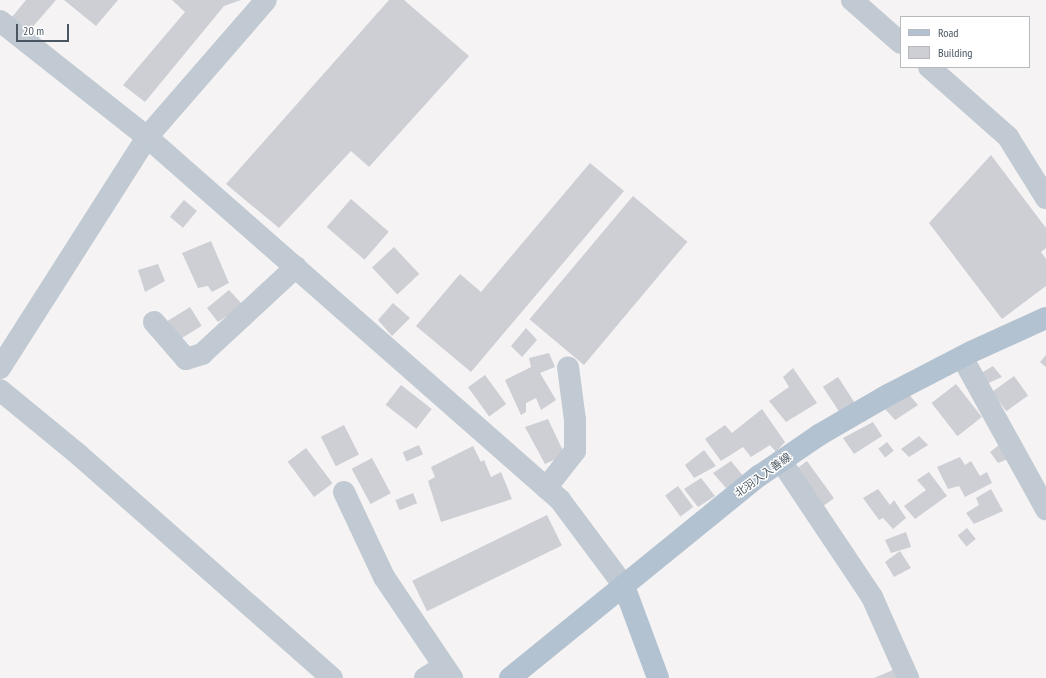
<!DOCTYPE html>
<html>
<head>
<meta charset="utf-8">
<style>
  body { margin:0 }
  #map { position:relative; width:1046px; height:678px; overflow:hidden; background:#f5f3f3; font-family:"PT Sans Narrow","Noto Sans JP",sans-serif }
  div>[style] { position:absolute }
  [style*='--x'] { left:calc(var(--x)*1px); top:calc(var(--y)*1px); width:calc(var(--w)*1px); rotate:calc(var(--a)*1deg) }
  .building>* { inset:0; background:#cdcfd5; transform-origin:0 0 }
  .minor>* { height:22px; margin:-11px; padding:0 11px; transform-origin:11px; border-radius:11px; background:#c1cad2 }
  .major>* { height:22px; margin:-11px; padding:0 11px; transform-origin:11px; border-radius:11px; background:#b3c2d1 }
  span { translate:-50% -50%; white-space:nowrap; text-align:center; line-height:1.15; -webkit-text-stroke:3px #fff; paint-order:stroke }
  .street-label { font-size:11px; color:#4a5661 }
  .legend { position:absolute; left:900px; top:16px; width:130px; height:52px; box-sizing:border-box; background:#fff; border:1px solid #b7bbc0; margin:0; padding:5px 7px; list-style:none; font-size:12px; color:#4a5661 }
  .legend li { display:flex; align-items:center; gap:8px; height:20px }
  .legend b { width:20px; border:1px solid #b7bbc0 }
  .scale { position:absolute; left:16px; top:24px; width:53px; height:18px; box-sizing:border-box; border:2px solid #4a5661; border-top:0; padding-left:5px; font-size:12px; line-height:14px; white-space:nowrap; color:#4a5661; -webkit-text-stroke:3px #fff; paint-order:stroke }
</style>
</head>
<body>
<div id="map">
  <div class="building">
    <div style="clip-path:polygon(26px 0,56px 0,30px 30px,12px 17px)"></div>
    <div style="clip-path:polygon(64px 0,118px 0,96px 26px)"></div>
    <div style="clip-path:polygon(172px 0,241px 0,224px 6px,145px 102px,123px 85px,185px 12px)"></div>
    <div style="clip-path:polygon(389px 0,404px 0,469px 56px,369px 167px,351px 151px,279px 228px,226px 184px)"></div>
    <div style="clip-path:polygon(991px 155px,1046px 228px,1046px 248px,1041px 252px,1046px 259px,1046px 286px,1002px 319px,929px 223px)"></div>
    <div style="clip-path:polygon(590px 163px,624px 191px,471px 372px,416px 326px,460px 274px,481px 292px)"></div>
    <div style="left:633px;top:196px;width:71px;height:161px;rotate:40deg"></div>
    <div style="left:351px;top:199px;width:50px;height:37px;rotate:41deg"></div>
    <div style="left:184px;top:200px;width:17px;height:22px;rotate:40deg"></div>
    <div style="clip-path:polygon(211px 241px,229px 283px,212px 292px,208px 286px,198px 288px,182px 253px)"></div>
    <div style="left:394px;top:247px;width:37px;height:30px;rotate:47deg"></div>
    <div style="clip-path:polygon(158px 264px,165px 281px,145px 292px,138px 270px)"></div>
    <div style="clip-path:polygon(229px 290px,243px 305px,218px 322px,207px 308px)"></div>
    <div style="clip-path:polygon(393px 303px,410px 318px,392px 336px,378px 320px)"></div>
    <div style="left:190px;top:307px;width:22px;height:27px;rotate:58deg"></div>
    <div style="clip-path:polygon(526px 328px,537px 340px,522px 357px,511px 346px)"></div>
    <div style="clip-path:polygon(549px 353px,555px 367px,540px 373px,556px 400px,541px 410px,536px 398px,526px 403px,526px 412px,521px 415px,505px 380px,531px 367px,529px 358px)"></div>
    <div style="clip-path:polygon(1046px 355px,1046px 367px,1040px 362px)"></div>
    <div style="clip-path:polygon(993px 366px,1002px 377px,984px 385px,978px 375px)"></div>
    <div style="clip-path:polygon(793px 368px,817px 403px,786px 422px,769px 401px,789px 387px,783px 377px)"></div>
    <div style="left:485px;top:375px;width:36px;height:21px;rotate:54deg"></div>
    <div style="left:1014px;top:376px;width:24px;height:27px;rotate:54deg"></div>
    <div style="left:838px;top:377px;width:30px;height:18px;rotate:57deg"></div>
    <div style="left:956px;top:384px;width:42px;height:31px;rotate:52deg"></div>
    <div style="left:401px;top:385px;width:39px;height:25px;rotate:38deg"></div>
    <div style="clip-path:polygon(907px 392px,918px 405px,895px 420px,885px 409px)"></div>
    <div style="clip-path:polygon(762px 409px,785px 442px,776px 452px,770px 445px,751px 457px,743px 447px,721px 461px,705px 439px,725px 425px,732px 433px)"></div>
    <div style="clip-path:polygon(548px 419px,565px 455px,545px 464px,525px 427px)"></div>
    <div style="clip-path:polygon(873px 422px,882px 436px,854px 454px,843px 438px)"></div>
    <div style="left:344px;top:425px;width:33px;height:26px;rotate:63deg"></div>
    <div style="clip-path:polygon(919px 436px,928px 445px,909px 457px,901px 449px)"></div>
    <div style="left:887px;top:442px;width:11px;height:11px;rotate:52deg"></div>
    <div style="left:419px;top:445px;width:10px;height:18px;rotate:66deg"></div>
    <div style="clip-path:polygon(999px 445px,1008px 459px,998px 463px,990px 452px)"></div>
    <div style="clip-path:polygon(473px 446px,481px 462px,484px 460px,491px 477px,501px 472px,512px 499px,441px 522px,428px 481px,435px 477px,431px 467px)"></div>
    <div style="left:306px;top:448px;width:44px;height:23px;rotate:53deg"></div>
    <div style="clip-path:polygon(704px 450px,716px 466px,694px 478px,685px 465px)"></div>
    <div style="clip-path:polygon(960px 457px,965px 465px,971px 461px,980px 476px,987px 472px,992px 483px,965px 497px,959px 486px,948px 489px,937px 467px)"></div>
    <div style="left:372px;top:458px;width:40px;height:23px;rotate:62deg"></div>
    <div style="clip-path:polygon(731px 461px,744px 477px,726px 488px,713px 473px)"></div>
    <div style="left:807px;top:461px;width:46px;height:16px;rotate:54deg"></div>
    <div style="clip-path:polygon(929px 472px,947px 496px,915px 519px,904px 506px,926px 490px,917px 480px)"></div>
    <div style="clip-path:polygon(701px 478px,715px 496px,698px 507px,684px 489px)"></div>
    <div style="left:678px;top:486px;width:26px;height:16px;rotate:54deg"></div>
    <div style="clip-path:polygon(878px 489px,890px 505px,894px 500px,906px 518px,893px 529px,883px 518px,879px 520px,863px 498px)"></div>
    <div style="clip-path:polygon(991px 489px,1003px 511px,974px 524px,966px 513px,979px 505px,976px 498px)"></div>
    <div style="left:413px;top:493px;width:11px;height:19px;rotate:68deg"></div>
    <div style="left:547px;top:515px;width:34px;height:150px;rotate:64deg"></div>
    <div style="left:967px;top:528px;width:14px;height:12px;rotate:51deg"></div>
    <div style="clip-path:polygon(906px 532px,911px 547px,891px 553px,885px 540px)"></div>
    <div style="clip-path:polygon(900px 551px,911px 568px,894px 577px,885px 562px)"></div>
    <div style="clip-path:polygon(893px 670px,896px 678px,874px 678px)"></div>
  </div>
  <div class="minor">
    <div style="--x:852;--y:0;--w:65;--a:41.3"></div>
    <div style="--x:0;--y:21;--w:187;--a:38.3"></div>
    <div style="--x:147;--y:137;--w:550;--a:41.31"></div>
    <div style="--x:560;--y:500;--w:107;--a:53.3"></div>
    <div style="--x:929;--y:67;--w:106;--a:41.5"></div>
    <div style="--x:1008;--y:137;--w:72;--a:58.1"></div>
    <div style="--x:154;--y:322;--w:49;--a:49.1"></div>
    <div style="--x:186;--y:359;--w:17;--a:-17"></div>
    <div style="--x:202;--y:354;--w:128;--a:-42.8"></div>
    <div style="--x:962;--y:357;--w:174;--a:61.1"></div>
    <div style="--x:0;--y:368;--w:274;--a:-57.5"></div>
    <div style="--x:147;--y:137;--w:181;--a:-49"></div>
    <div style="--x:0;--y:390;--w:102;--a:39.4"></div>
    <div style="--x:79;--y:455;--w:337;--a:41.4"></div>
    <div style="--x:781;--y:461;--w:164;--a:56.2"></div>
    <div style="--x:872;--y:597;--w:89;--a:66"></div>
    <div style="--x:546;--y:488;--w:47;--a:-51.9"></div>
    <div style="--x:575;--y:451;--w:31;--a:-90"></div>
    <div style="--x:575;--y:420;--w:53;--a:-97.5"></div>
    <div style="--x:344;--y:492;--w:94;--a:64.8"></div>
    <div style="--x:384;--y:577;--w:122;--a:56"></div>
    <div style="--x:425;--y:678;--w:22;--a:-32"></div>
  </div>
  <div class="major">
    <div style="--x:624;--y:586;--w:98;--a:69.7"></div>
    <div style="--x:510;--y:678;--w:321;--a:-39.1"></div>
    <div style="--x:759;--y:476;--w:73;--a:-34.3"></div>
    <div style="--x:819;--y:435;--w:80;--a:-30.1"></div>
    <div style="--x:888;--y:395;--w:93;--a:-27.4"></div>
    <div style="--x:971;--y:352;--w:82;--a:-24.4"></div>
  </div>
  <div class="street-label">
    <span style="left:763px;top:475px;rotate:-36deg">北羽入入善線</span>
  </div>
  <ul class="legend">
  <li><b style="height:5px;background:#b3c2d1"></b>Road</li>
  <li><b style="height:11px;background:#cdcfd5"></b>Building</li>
  </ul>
  <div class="scale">20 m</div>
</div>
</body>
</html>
